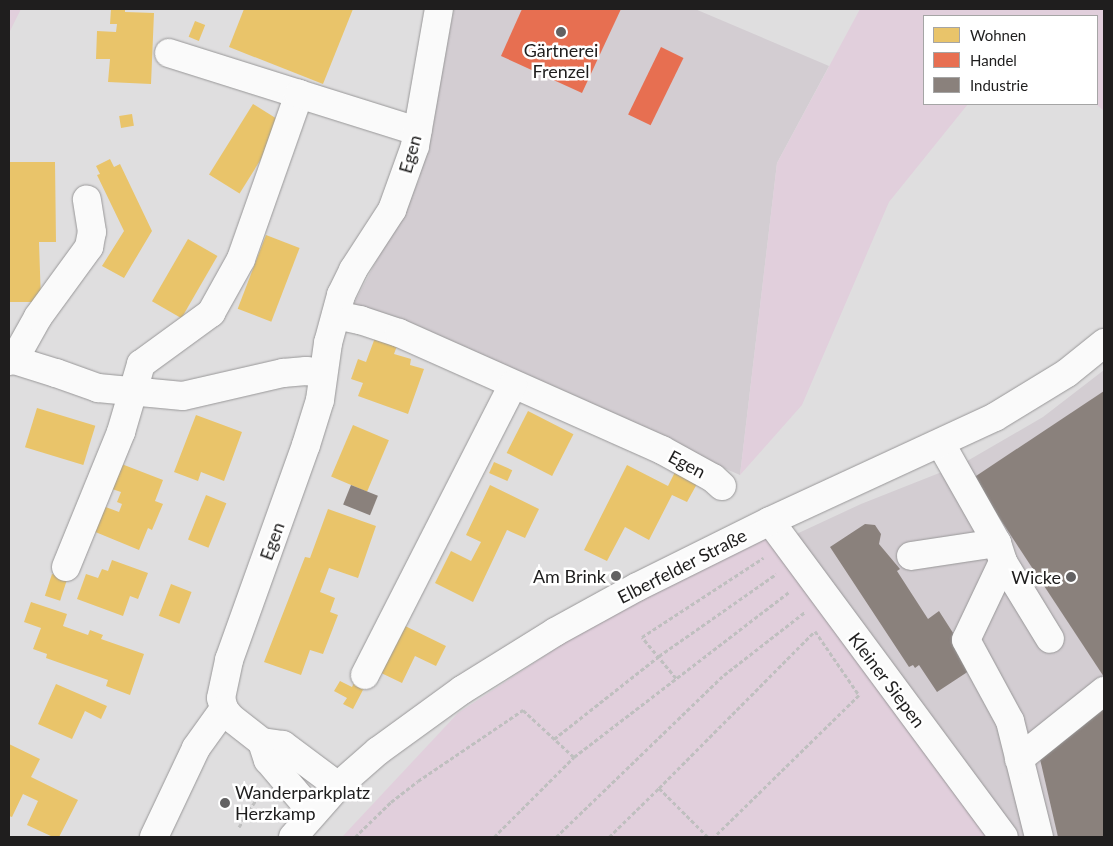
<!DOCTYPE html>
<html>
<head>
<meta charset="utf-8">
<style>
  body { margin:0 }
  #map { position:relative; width:1113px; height:846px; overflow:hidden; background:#dfdedf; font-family:Lato,sans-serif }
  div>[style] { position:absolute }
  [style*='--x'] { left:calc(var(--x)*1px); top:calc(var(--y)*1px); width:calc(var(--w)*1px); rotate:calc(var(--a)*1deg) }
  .built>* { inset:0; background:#d3cdd2 }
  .green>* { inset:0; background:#e1cfdc }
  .homes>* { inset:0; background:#e9c46a; transform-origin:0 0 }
  .shops>* { inset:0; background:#e76f51; transform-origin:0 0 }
  .industry>* { inset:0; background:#8a817c; transform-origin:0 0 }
  .path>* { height:3px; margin-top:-1.5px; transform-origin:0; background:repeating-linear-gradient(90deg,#bfbfbf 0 4px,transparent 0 6.5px) }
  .roads { filter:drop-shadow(0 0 1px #989798) drop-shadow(0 0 1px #989798) }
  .minor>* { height:28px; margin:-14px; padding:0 14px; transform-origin:14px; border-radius:14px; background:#fafafa }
  .major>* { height:28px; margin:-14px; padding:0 14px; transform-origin:14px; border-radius:14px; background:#fafafa }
  .dots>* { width:14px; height:14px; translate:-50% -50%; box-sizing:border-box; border:2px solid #fff; border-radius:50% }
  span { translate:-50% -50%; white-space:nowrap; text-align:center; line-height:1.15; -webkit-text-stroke:5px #fff; paint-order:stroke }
  .poi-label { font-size:18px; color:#1f1e1e }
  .right { translate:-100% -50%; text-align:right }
  .left { translate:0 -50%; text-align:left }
  .street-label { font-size:18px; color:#1f1e1e }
  .frame { position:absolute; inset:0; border:10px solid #1f1e1e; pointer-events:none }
  .legend { position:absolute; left:923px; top:15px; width:175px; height:90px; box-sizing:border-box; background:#fff; border:1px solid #a5a5a5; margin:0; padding:6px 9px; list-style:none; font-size:15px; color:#1f1e1e }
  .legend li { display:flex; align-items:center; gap:10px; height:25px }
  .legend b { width:25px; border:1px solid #a5a5a5 }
</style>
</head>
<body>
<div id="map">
  <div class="built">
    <div style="clip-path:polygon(454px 9px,695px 9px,829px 66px,777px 163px,740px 475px,352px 307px,419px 180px)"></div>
    <div style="clip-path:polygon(1104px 370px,1104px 837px,1006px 837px,790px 537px,861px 504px,962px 464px,1043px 417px)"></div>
  </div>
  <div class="green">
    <div style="clip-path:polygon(9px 9px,21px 9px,9px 33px)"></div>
    <div style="clip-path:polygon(860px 9px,1104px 9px,1104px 111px,1096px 104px,1097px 16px,924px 16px,924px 104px,968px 104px,889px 202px,802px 405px,740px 475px,777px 163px)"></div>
    <div style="clip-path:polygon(769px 535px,992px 833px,987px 837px,342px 837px,458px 713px,590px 626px)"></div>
  </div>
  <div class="homes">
    <div style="clip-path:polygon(111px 9px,125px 9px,125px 12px,154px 13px,151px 84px,108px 82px,110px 59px,96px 59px,97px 31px,116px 32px,117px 24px,110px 24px)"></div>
    <div style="clip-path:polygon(244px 9px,353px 9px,323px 84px,229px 47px)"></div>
    <div style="left:195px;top:21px;width:11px;height:17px;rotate:22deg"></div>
    <div style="left:253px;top:104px;width:36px;height:83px;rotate:32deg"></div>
    <div style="left:132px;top:114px;width:12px;height:13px;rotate:81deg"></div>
    <div style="clip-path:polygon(110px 159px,114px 167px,120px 164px,152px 231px,124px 278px,102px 266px,124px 231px,97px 175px,100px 174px,96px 166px)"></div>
    <div style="clip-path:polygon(9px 162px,55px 162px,56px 242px,39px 242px,41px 302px,9px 302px)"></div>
    <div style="left:266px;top:235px;width:36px;height:79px;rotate:21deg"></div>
    <div style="left:188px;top:239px;width:34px;height:72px;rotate:30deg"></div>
    <div style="clip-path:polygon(376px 335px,398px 343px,394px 354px,411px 359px,410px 365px,424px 369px,408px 414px,358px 396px,363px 383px,351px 379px,358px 359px,366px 362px)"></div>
    <div style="left:37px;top:408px;width:61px;height:41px;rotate:17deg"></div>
    <div style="left:528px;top:411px;width:51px;height:47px;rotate:27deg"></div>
    <div style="clip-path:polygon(196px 415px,242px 432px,224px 481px,201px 472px,198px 481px,174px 472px)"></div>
    <div style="left:353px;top:425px;width:39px;height:56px;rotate:23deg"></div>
    <div style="left:494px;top:462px;width:20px;height:12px;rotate:24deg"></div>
    <div style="clip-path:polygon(119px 463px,163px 480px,155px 501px,163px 504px,152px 530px,148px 528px,139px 550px,93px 531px,103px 506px,119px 512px,122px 504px,117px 502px,121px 492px,109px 488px)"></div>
    <div style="clip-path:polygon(627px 465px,668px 486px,676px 470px,698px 482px,687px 502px,672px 495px,649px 540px,625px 527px,607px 561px,584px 550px)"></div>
    <div style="clip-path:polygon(490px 485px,539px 509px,525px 538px,507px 530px,473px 602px,435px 583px,451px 551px,471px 561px,481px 542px,466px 535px)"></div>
    <div style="left:206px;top:495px;width:22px;height:48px;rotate:22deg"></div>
    <div style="clip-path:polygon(328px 509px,376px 526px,358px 578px,329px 568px,320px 592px,335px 598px,330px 612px,338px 615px,323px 654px,310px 650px,301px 675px,264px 662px,305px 557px,310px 558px)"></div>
    <div style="clip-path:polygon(112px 560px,148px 573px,138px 599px,130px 596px,123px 616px,77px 599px,86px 574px,98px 578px,102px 569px,108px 571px)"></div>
    <div style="left:52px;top:574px;width:16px;height:23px;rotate:18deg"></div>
    <div style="left:171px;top:584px;width:22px;height:34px;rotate:21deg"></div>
    <div style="clip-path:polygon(31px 602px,67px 614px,63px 626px,88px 635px,90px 630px,103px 635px,101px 639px,144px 654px,130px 695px,106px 686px,108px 680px,46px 658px,47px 654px,33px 649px,41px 628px,24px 622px)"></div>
    <div style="clip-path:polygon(399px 623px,446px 646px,436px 666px,415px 656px,402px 683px,375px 670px)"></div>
    <div style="clip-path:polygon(340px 681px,352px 687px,354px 683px,364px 688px,353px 709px,343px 704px,347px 698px,334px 691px)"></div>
    <div style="clip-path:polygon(56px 684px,107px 706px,101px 719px,85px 711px,72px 739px,38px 724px)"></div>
    <div style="clip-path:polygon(9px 744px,40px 759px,31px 777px,78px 800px,59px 837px,53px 837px,27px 825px,38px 801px,23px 794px,12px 817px,9px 816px)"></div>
  </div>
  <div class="shops">
    <div style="clip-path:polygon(522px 9px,621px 9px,582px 93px,501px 56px)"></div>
    <div style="left:661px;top:47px;width:25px;height:75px;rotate:26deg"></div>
  </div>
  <div class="industry">
    <div style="clip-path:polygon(1104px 391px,1104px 677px,973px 478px)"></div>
    <div style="left:351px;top:485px;width:29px;height:21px;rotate:22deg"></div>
    <div style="clip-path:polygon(865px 524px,875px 525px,881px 534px,879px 544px,900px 569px,897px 571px,928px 619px,939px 611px,955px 636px,952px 638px,972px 669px,937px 692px,919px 665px,915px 668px,913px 665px,909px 667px,830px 547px)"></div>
    <div style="clip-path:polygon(1104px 707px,1104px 837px,1058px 837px,1040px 759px)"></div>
  </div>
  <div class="path">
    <div style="--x:676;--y:678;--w:53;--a:-129.7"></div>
    <div style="--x:642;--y:637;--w:145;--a:-33.1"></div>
    <div style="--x:554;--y:739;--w:134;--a:-38.3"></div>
    <div style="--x:659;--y:656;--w:143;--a:-35"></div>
    <div style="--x:659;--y:788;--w:221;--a:-45.2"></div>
    <div style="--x:815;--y:631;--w:78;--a:55.5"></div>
    <div style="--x:859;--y:695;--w:203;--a:135.6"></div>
    <div style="--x:239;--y:827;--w:36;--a:-58"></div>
    <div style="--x:258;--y:797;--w:7;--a:8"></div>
    <div style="--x:355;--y:837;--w:50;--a:-44.2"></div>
    <div style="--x:391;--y:802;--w:34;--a:-38"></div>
    <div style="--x:418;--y:781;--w:127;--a:-34.1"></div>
    <div style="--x:523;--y:710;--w:69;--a:42.7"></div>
    <div style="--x:494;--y:837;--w:113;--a:-45"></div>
    <div style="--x:574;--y:757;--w:271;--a:-37.5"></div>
    <div style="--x:556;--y:837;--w:233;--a:-44"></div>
    <div style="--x:724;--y:675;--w:103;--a:-37.9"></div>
    <div style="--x:609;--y:837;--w:70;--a:-44.4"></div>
    <div style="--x:659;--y:788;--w:69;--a:45"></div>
  </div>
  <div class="roads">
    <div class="minor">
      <div style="--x:169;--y:53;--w:136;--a:17.5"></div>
      <div style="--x:336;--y:315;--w:25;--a:12"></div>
      <div style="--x:360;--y:320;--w:41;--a:18.4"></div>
      <div style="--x:399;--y:333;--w:288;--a:24"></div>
      <div style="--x:662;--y:450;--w:58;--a:28.8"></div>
      <div style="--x:713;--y:478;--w:12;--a:42"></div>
      <div style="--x:14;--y:360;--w:49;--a:-60.8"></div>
      <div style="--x:38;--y:317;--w:87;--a:-53.9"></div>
      <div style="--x:89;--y:247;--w:15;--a:-79"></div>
      <div style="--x:92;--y:232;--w:33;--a:-99"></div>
      <div style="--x:9;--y:361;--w:5;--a:-11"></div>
      <div style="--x:14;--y:360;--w:44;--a:17.2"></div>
      <div style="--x:56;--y:373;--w:45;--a:19.7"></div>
      <div style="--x:98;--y:388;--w:85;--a:5.4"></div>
      <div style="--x:183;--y:396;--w:103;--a:-13"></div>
      <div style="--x:283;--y:373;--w:23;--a:-5"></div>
      <div style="--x:306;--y:371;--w:17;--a:7"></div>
      <div style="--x:941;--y:444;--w:114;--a:60.5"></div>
      <div style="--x:997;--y:543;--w:20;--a:72"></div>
      <div style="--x:1003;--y:562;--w:90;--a:58.6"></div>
      <div style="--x:770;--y:521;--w:393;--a:53.5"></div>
      <div style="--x:911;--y:556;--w:87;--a:-8.6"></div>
      <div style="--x:1003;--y:562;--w:86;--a:115.4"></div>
      <div style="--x:966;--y:640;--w:92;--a:61.5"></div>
      <div style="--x:1010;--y:721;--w:120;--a:76"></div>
      <div style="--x:66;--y:567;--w:146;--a:-67.8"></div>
      <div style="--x:121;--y:432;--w:71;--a:-73.6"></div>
      <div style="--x:141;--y:364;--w:87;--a:-36.1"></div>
      <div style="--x:211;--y:313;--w:62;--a:-60.9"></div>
      <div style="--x:241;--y:259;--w:175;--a:-70.6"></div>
      <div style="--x:299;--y:94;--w:124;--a:17.4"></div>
      <div style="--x:365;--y:675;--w:326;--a:-63"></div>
      <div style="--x:262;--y:742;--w:19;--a:72"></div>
      <div style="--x:268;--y:760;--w:70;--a:49.7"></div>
      <div style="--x:1019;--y:759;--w:109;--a:-38.7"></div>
      <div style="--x:338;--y:786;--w:69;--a:-143.3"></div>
      <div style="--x:283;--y:745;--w:21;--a:-172"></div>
      <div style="--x:262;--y:742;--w:39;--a:-142"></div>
      <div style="--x:231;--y:718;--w:11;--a:-128"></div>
      <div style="--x:224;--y:709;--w:11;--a:-105"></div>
      <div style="--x:221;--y:698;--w:39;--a:-78"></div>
      <div style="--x:229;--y:660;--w:228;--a:-70.3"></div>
      <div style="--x:306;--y:445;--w:47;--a:-72.7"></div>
      <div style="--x:320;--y:400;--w:58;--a:-82"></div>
      <div style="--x:328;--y:343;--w:50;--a:-74.8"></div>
      <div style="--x:341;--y:295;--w:28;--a:-64"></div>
      <div style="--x:353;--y:270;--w:72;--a:-57"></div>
      <div style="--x:392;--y:210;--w:68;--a:-70.2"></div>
      <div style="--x:415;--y:146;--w:139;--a:-80.1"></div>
      <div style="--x:154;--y:837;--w:98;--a:-64.7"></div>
      <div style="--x:196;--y:748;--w:48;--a:-54.3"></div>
    </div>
    <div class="major">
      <div style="--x:293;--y:837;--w:68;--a:-48.6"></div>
      <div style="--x:338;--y:786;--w:53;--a:-41.2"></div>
      <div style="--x:378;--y:751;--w:104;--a:-36"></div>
      <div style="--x:462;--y:690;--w:110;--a:-31.9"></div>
      <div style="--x:555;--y:632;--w:94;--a:-28.8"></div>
      <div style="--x:637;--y:587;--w:148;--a:-26.4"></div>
      <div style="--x:770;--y:521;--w:248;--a:-24.8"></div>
      <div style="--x:995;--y:417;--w:84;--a:-31.4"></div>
      <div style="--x:1067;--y:373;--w:48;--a:-39"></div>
    </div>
  </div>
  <div class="dots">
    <div style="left:561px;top:32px;background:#626162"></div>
    <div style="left:616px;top:576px;background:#626162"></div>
    <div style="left:1071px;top:577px;background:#626162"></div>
    <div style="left:225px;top:803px;background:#626162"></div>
  </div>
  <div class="poi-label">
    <span style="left:561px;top:61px">Gärtnerei<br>Frenzel</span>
    <span class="right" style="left:606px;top:576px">Am Brink</span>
    <span class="right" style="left:1061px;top:577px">Wicke</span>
    <span class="left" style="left:235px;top:803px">Wanderparkplatz<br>Herzkamp</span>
  </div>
  <div class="street-label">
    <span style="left:410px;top:154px;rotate:-74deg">Egen</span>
    <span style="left:687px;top:464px;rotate:28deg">Egen</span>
    <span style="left:272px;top:541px;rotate:-70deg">Egen</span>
    <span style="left:682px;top:566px;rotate:-27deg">Elberfelder Straße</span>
    <span style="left:887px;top:680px;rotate:53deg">Kleiner Siepen</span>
  </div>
  <div class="frame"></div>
  <ul class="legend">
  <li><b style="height:14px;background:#e9c46a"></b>Wohnen</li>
  <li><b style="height:14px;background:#e76f51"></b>Handel</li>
  <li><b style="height:14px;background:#8a817c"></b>Industrie</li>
  </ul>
</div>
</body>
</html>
